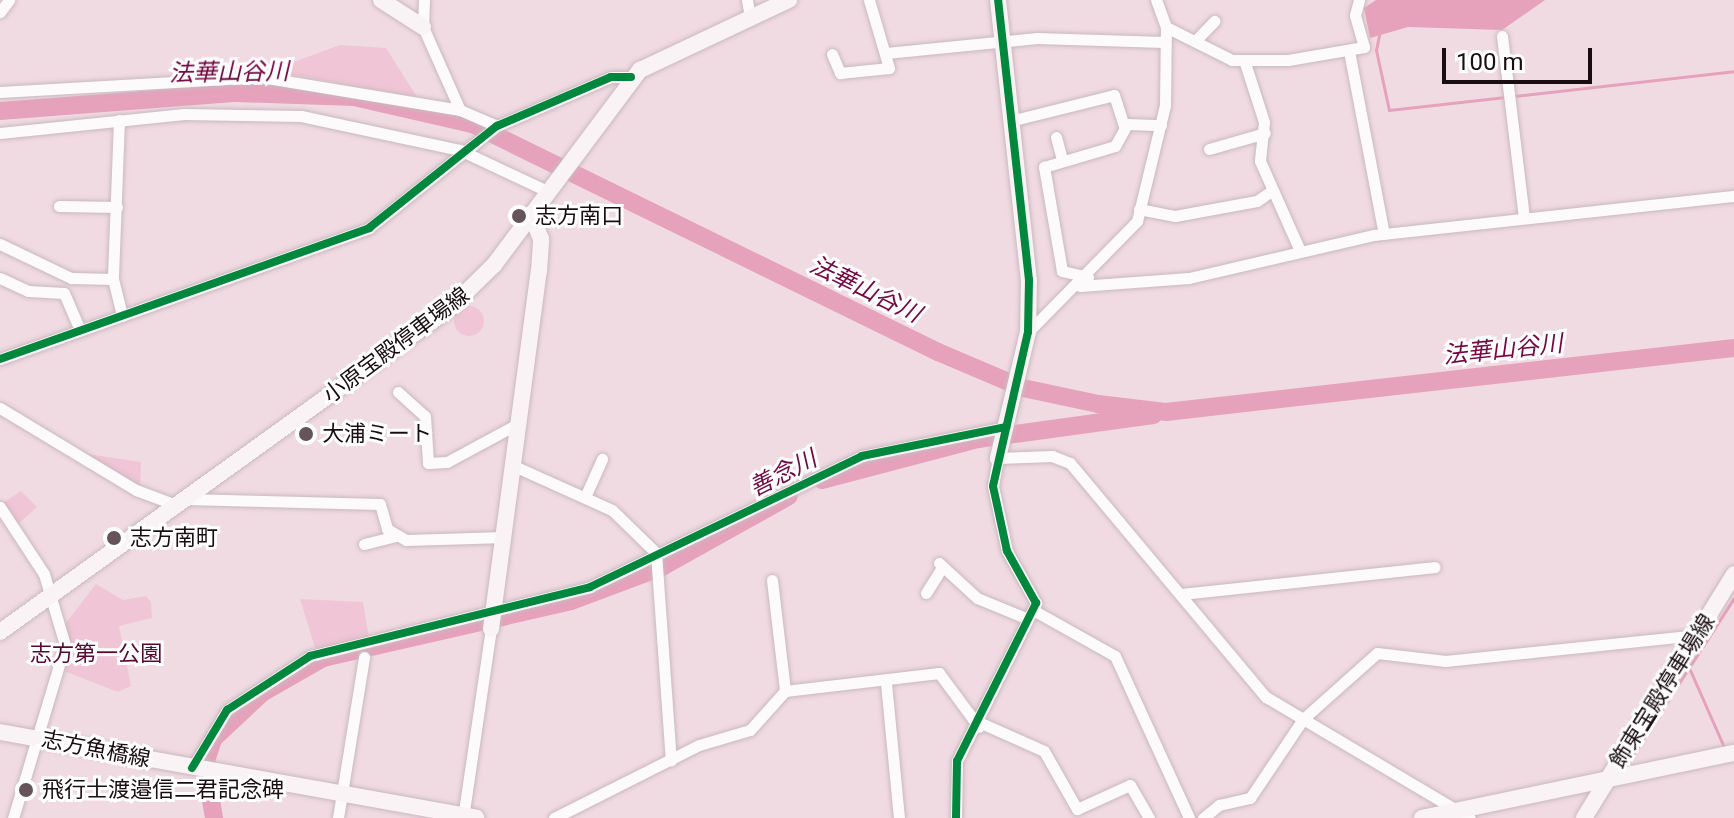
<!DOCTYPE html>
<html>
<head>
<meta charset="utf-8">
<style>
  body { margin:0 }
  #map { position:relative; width:1734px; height:818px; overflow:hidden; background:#f1dbe3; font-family:Roboto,"Noto Sans JP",sans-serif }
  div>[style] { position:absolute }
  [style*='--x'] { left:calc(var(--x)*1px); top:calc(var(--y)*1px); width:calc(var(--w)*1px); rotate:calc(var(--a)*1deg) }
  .green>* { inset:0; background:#f0c5d5 }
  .round { border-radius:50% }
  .water>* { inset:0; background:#e6a1bb }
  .stream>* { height:3px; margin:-1.5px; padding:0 1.5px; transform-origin:1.5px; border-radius:1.5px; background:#e6a1bb }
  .river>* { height:18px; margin:-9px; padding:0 9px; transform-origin:9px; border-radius:9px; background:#e6a1bb }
  .roads { filter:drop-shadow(0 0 2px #c9b9bf) drop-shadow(0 0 2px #c9b9bf) }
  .street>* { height:11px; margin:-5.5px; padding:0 5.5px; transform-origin:5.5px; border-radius:5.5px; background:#fdfafb }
  .secondary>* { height:16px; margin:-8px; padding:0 8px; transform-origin:8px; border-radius:8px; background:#faf3f5 }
  .cycleway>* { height:8px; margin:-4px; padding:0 4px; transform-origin:4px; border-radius:4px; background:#00873e }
  .dots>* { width:22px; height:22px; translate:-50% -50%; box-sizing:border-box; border:4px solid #fff; border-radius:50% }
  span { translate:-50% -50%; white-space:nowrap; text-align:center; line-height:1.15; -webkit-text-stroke:6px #fff; paint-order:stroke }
  .poi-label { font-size:22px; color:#190d11 }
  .left { translate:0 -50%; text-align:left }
  .street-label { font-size:22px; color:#190d11 }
  .park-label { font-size:22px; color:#570731 }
  .water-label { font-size:24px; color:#740842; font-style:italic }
  .scale { position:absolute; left:1442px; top:48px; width:150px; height:36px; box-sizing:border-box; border:4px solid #190d11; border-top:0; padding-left:10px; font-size:24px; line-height:28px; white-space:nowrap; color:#190d11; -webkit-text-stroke:6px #fff; paint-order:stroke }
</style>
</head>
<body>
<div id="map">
  <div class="green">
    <div style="clip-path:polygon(340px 45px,386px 48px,417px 97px,269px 71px)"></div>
    <div class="round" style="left:454px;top:306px;width:30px;height:30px"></div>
    <div style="clip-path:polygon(87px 454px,141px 462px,140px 488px)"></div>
    <div style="clip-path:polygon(21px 491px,37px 507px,17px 525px,1px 504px)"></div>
    <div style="clip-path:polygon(96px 584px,123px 600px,146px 596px,151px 602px,152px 618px,119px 626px,131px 686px,118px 692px,64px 671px,65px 624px)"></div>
    <div style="clip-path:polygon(300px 599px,363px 602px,369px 638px,316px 651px)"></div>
  </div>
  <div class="water">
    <div style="clip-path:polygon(1376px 0,1545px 0,1502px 30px,1408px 27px,1370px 38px,1364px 8px)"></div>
  </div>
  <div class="stream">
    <div style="--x:1380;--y:31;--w:19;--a:102"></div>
    <div style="--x:1376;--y:50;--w:61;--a:77.8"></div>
    <div style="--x:1389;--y:110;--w:347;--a:-6.4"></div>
    <div style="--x:1690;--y:670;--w:84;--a:66.2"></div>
    <div style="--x:1633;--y:754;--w:186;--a:-57.1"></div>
  </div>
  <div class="river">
    <div style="--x:0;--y:111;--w:237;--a:-4.4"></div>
    <div style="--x:236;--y:93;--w:118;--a:1.9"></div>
    <div style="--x:354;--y:97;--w:121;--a:12.9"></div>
    <div style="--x:472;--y:124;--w:519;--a:26.07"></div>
    <div style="--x:938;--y:352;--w:92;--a:23"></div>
    <div style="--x:1023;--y:388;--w:77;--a:12"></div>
    <div style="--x:1098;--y:404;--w:68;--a:6.7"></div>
    <div style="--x:1166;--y:412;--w:572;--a:-6.43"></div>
    <div style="--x:822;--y:480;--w:161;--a:-14.7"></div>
    <div style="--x:978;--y:439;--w:177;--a:-7.8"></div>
    <div style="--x:214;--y:818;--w:55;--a:-99.5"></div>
    <div style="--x:205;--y:764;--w:26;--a:-72"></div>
    <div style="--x:213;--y:739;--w:67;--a:-43.2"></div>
    <div style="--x:262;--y:693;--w:70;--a:-29.8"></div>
    <div style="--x:323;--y:658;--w:254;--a:-12.9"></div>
    <div style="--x:571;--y:601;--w:97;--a:-20.5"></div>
    <div style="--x:662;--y:567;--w:145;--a:-29.2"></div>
  </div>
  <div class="roads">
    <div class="street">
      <div style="--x:424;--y:0;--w:27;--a:92"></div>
      <div style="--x:423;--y:27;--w:91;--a:66"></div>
      <div style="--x:460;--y:110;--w:40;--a:23.4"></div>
      <div style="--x:747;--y:0;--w:17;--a:80"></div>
      <div style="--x:0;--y:12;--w:15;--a:-53"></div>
      <div style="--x:1166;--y:27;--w:74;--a:26.6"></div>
      <div style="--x:1232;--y:60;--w:56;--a:0"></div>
      <div style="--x:1288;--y:60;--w:77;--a:-9.7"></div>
      <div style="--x:1364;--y:47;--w:33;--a:-106"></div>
      <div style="--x:1355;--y:15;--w:16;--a:-75"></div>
      <div style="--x:1502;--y:36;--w:183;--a:83.1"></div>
      <div style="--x:1195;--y:41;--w:28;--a:-46"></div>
      <div style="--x:1349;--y:51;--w:186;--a:79.2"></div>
      <div style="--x:886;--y:53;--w:152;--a:-5.7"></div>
      <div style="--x:1037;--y:38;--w:127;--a:1.8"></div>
      <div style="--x:832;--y:54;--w:21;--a:67"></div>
      <div style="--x:840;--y:73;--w:49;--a:-5.8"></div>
      <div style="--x:889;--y:68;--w:71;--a:-106.4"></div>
      <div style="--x:1245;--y:63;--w:62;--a:72.1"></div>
      <div style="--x:1264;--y:122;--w:39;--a:96"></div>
      <div style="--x:1260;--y:161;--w:98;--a:66"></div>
      <div style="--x:0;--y:92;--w:261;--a:-3.3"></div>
      <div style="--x:261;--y:77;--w:202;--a:9.4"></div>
      <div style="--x:119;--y:120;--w:159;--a:92.2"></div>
      <div style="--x:113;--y:279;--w:38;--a:76"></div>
      <div style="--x:1010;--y:121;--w:107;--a:-14"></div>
      <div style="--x:1114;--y:95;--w:32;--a:72"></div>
      <div style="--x:0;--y:133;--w:185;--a:-5.9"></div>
      <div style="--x:184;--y:114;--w:117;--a:1"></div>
      <div style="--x:301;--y:116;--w:163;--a:12.1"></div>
      <div style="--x:460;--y:150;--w:96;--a:25.2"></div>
      <div style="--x:1056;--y:137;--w:23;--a:75"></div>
      <div style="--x:1209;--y:149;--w:58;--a:-15.9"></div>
      <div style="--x:59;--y:206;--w:58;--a:1"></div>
      <div style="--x:1139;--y:209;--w:37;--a:11"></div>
      <div style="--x:1175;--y:216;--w:83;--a:-10.4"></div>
      <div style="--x:1257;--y:201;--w:19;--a:-35"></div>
      <div style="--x:0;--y:244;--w:79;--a:25.6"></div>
      <div style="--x:71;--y:278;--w:42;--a:1.4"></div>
      <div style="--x:1088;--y:277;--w:27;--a:-167"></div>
      <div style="--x:1062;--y:271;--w:106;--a:-99.8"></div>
      <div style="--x:1044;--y:167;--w:74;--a:-16.5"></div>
      <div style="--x:1115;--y:146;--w:25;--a:-61"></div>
      <div style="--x:1127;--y:124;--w:34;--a:2"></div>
      <div style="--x:0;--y:278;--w:31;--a:25"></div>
      <div style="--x:28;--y:291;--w:36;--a:3"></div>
      <div style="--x:64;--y:293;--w:40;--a:66.6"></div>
      <div style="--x:1080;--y:286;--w:109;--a:-4.2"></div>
      <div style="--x:1189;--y:278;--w:190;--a:-13.1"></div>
      <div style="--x:1374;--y:235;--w:362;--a:-6.2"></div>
      <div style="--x:1028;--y:332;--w:156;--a:-45.5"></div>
      <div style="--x:1137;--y:221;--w:119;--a:-76.4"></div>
      <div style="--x:1165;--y:105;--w:78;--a:-89.3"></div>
      <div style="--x:1166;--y:27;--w:29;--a:-110"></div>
      <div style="--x:0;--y:359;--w:392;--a:-19.5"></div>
      <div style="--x:369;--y:228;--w:164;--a:-38.6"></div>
      <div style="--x:497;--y:126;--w:124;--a:-23.3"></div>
      <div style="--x:611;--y:77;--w:20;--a:0"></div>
      <div style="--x:398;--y:392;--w:36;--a:42"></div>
      <div style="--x:425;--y:416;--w:47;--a:86.3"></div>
      <div style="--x:428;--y:463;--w:19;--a:-3"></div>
      <div style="--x:447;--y:462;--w:82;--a:-28.4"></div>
      <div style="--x:0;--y:408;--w:159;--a:31.1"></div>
      <div style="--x:136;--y:490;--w:43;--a:20.6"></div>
      <div style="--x:514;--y:466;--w:107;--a:24.2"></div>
      <div style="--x:612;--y:510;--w:62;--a:44.3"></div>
      <div style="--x:656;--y:553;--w:208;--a:85.9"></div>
      <div style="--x:585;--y:497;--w:42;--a:-65.9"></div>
      <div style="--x:185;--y:499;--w:195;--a:1.5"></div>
      <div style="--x:380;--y:504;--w:26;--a:74"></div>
      <div style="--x:387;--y:529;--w:22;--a:30"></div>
      <div style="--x:406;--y:540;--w:99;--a:-1.7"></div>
      <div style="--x:0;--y:507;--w:80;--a:56.7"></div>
      <div style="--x:44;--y:574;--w:74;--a:73.5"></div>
      <div style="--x:65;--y:645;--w:181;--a:106.7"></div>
      <div style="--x:364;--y:544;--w:33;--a:-14"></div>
      <div style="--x:939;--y:563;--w:52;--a:42.6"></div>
      <div style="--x:977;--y:598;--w:55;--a:22.4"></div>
      <div style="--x:772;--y:580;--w:112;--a:83.3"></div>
      <div style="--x:926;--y:593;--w:31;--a:-58"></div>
      <div style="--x:1182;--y:594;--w:254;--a:-6.1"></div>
      <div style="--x:1033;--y:610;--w:94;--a:29.3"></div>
      <div style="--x:1115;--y:656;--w:178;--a:65.4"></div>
      <div style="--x:886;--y:683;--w:136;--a:84.5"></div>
      <div style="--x:981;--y:723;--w:69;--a:24"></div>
      <div style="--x:1044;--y:751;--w:67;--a:60.4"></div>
      <div style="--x:1077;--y:809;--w:58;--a:-24.4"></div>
      <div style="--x:1130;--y:785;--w:38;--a:60"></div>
      <div style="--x:192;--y:768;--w:68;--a:-58.9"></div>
      <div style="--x:227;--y:710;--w:99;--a:-33"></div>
      <div style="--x:310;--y:656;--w:288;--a:-13.8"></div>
      <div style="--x:590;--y:587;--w:302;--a:-25.7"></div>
      <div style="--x:862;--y:456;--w:147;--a:-11.4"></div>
      <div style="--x:338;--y:818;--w:163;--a:-80.8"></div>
      <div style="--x:463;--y:818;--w:191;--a:-81.6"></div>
      <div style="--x:554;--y:818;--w:162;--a:-26.7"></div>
      <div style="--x:699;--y:745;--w:53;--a:-16.4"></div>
      <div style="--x:750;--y:730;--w:52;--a:-48.1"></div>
      <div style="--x:785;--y:691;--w:155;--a:-6.7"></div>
      <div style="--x:939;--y:673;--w:67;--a:53.5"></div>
      <div style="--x:956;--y:818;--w:57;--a:-89"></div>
      <div style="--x:957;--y:761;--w:177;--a:-63.4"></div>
      <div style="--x:1036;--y:603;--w:60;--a:-119.1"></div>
      <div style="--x:1007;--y:551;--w:66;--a:-102.2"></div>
      <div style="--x:993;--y:486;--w:28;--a:-80"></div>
      <div style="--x:998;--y:458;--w:54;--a:-2.1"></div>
      <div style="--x:1052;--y:456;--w:19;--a:21"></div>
      <div style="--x:1070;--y:463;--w:305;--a:50.1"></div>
      <div style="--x:1266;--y:697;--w:237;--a:30.7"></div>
      <div style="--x:1203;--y:818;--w:21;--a:-39"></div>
      <div style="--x:1219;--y:805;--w:32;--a:-13"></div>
      <div style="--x:1250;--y:798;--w:95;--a:-56.1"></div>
      <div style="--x:1303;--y:719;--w:99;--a:-41.7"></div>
      <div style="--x:1377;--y:653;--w:69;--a:6.6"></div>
      <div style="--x:1446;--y:661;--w:251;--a:-5.9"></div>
    </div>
    <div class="secondary">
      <div style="--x:381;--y:0;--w:50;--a:32.7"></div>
      <div style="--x:998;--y:0;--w:282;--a:83.7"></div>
      <div style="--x:1029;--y:280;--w:52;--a:91.1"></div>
      <div style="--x:1028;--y:332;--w:130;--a:103.4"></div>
      <div style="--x:491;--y:629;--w:361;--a:-82.4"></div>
      <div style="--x:539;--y:271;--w:32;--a:-86"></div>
      <div style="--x:541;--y:239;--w:27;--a:-112"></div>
      <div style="--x:0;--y:632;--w:553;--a:-35.73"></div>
      <div style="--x:449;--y:309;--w:63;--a:-44.4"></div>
      <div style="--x:494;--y:265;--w:244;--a:-53.2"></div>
      <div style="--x:640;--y:70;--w:165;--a:-25.2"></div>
      <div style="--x:0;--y:732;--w:484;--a:10.2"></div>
      <div style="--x:1422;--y:818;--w:319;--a:-11.8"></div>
      <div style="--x:1584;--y:818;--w:286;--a:-58.4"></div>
    </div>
  </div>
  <div class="cycleway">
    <div style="--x:0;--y:359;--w:392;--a:-19.5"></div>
    <div style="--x:369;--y:228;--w:164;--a:-38.6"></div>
    <div style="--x:497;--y:126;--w:124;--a:-23.3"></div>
    <div style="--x:611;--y:77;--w:20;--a:0"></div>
    <div style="--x:192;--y:768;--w:68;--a:-58.9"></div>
    <div style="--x:227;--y:710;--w:99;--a:-33"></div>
    <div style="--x:310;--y:656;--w:288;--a:-13.8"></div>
    <div style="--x:590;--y:587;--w:302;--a:-25.7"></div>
    <div style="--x:862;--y:456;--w:147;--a:-11.4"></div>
    <div style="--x:956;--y:818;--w:57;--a:-89"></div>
    <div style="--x:957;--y:761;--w:177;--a:-63.4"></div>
    <div style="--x:1036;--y:603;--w:60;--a:-119.1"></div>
    <div style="--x:1007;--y:551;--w:66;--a:-102.2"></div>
    <div style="--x:993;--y:486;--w:158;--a:-77.2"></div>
    <div style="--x:1028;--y:332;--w:52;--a:-88.9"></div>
    <div style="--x:1029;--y:280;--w:282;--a:-96.3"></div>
  </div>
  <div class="dots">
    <div style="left:519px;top:216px;background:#65555a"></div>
    <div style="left:306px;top:434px;background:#65555a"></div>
    <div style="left:114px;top:538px;background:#65555a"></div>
    <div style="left:26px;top:790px;background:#65555a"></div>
  </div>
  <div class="poi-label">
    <span class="left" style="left:535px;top:216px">志方南口</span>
    <span class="left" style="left:322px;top:434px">大浦ミート</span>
    <span class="left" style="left:130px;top:538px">志方南町</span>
    <span class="left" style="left:42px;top:790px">飛行士渡邉信二君記念碑</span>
  </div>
  <div class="street-label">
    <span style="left:396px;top:345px;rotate:-37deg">小原宝殿停車場線</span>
    <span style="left:1662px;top:691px;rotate:-58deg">飾東宝殿停車場線</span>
    <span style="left:96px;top:749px;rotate:11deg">志方魚橋線</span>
  </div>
  <div class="park-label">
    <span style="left:96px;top:654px">志方第一公園</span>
  </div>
  <div class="water-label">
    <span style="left:229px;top:73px;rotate:-1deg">法華山谷川</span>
    <span style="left:865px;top:290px;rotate:26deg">法華山谷川</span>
    <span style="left:1503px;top:350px;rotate:-6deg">法華山谷川</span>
    <span style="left:783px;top:474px;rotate:-27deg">善念川</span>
  </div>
  <div class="scale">100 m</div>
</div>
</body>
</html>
